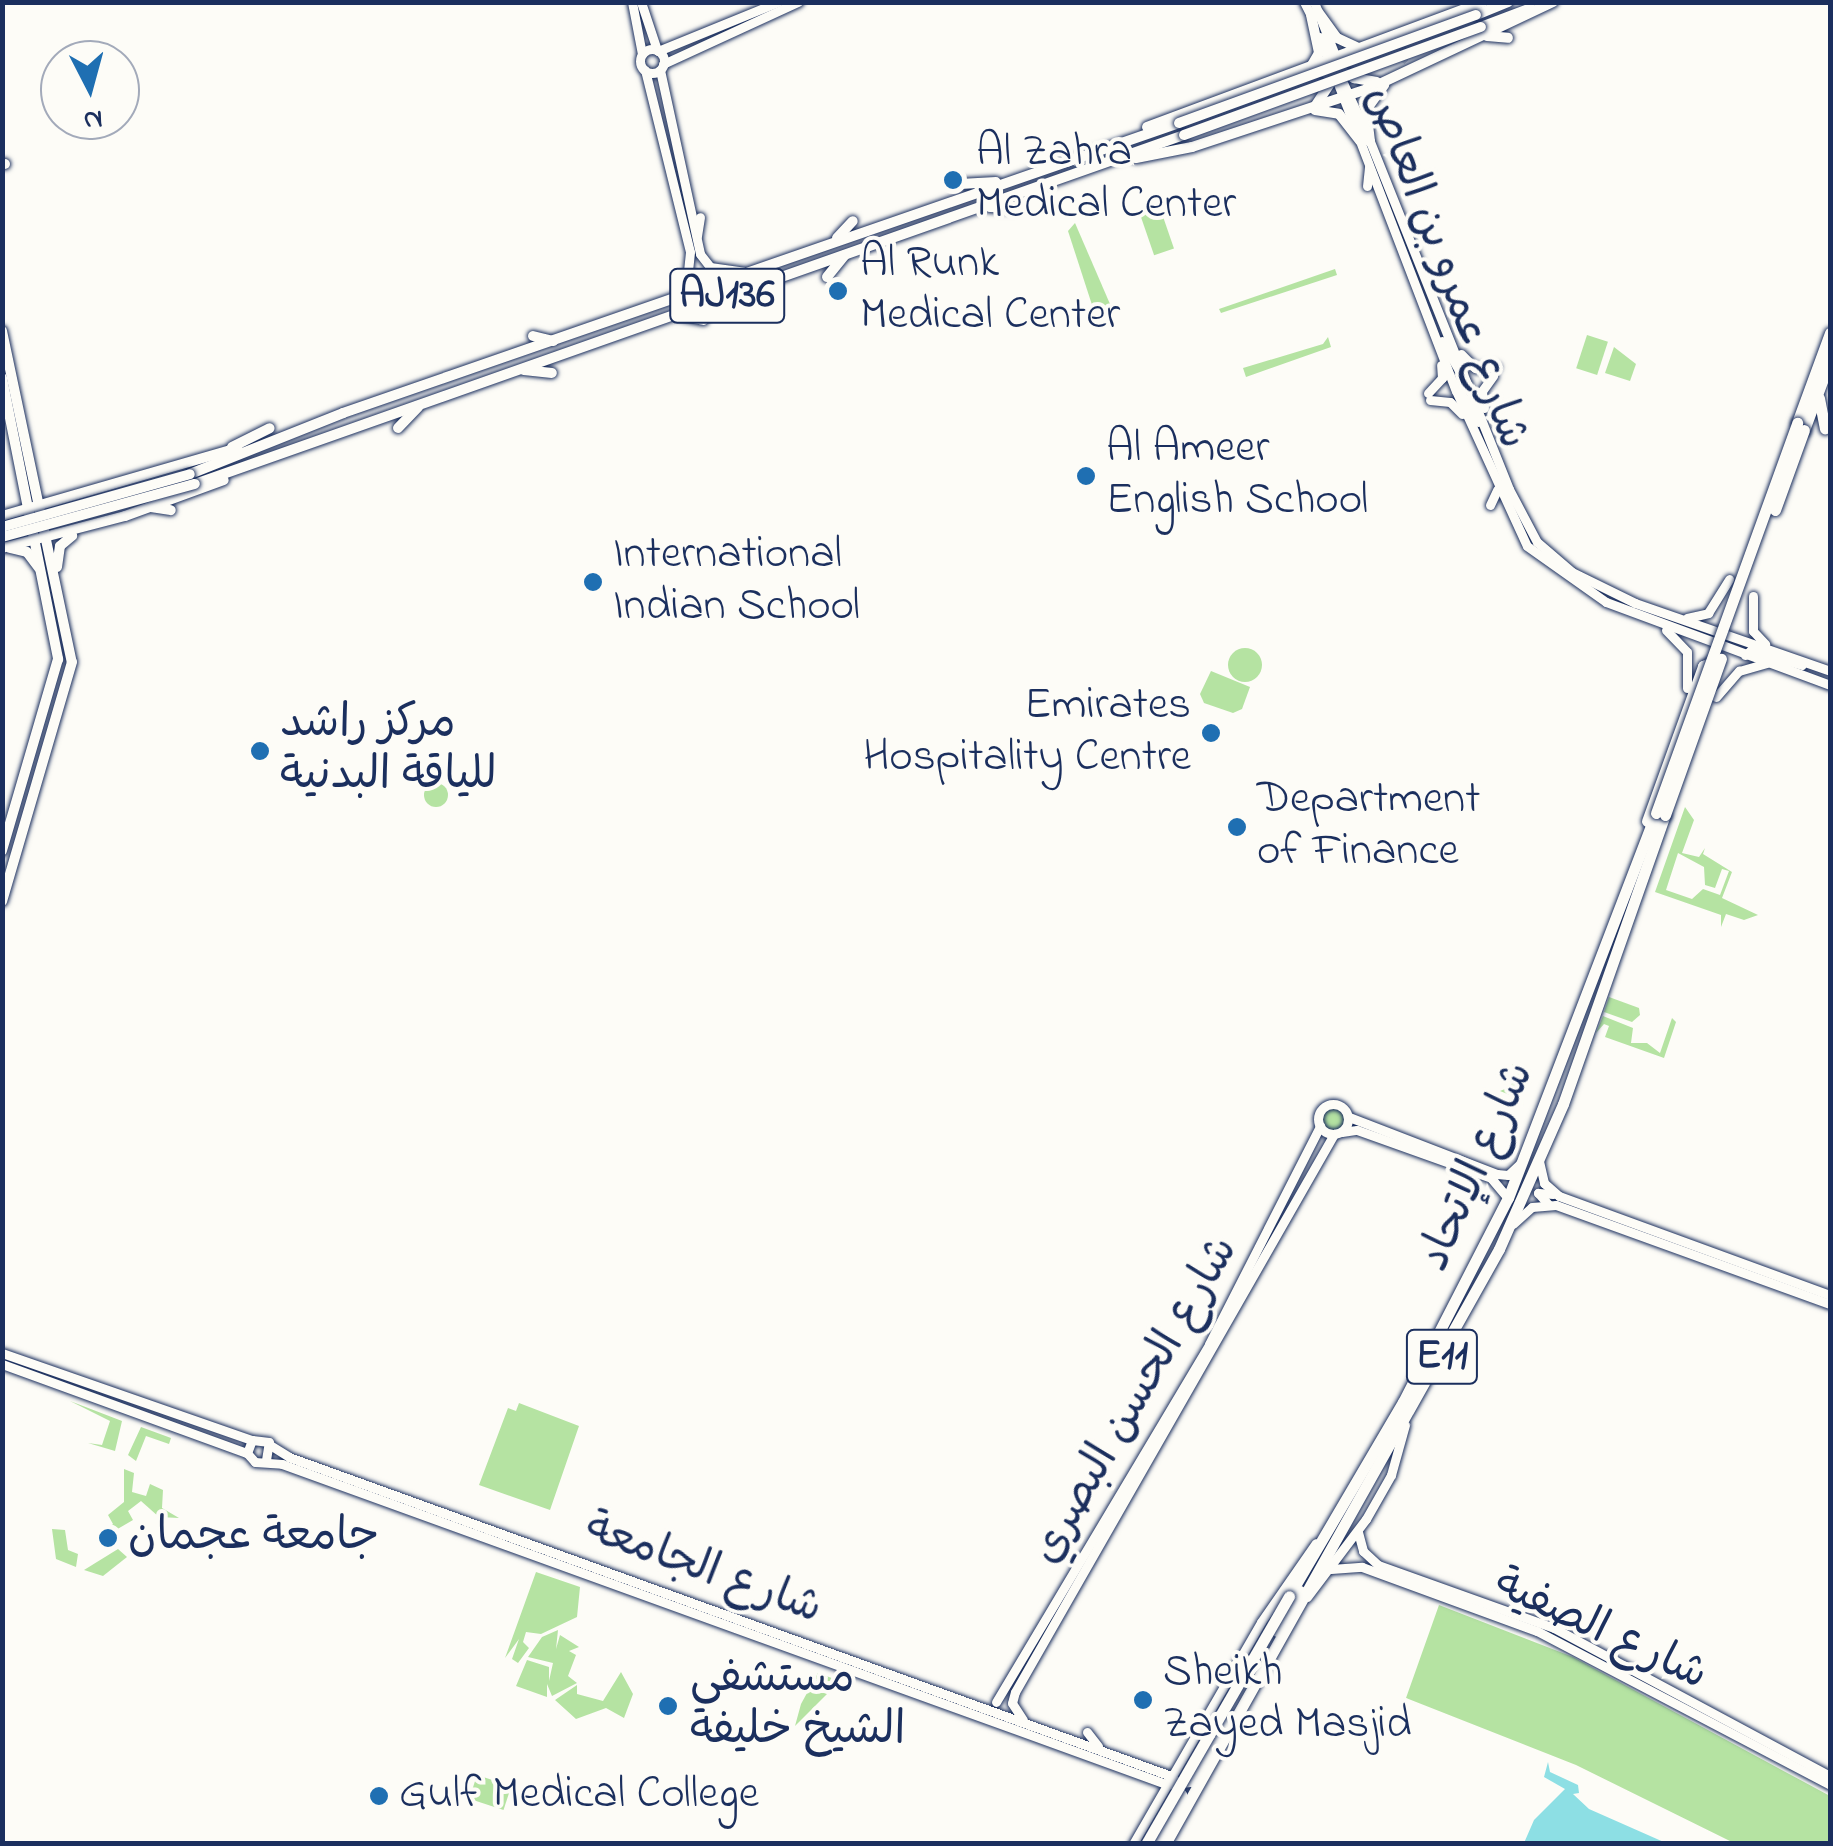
<!DOCTYPE html>
<html>
<head>
<meta charset="utf-8">
<style>
  body { margin:0 }
  #map { position:relative; width:1833px; height:1846px; overflow:hidden; background:#fdfcf7; font-family:"Indie Flower","Playpen Sans Arabic",sans-serif }
  div>[style] { position:absolute }
  [style*='--x'] { left:calc(var(--x)*1px); top:calc(var(--y)*1px); width:calc(var(--w)*1px); rotate:calc(var(--a)*1deg) }
  .green>* { inset:0; background:#b5e3a2; transform-origin:0 0 }
  .round { border-radius:50% }
  .water>* { inset:0; background:#8ddfe4 }
  .primary-tunnel>* { height:10px; margin-top:-5px; transform-origin:0; background:repeating-linear-gradient(90deg,#d0d3d8 0 10px,transparent 0 15px) }
  .roads { filter:drop-shadow(0 0 2px #1b2f5e) drop-shadow(0 0 2px #1b2f5e) }
  .secondary>* { height:9px; margin:-4.5px; padding:0 4.5px; transform-origin:4.5px; border-radius:4.5px; background:#fdfcf7 }
  .secondary>.ring { margin:-4.5px; padding:0; box-sizing:content-box; background:none; border:9px solid #fdfcf7; border-radius:50% }
  .primary>* { height:10px; margin:-5px; padding:0 5px; transform-origin:5px; border-radius:5px; background:#fdfcf7 }
  .trunk>* { height:11px; margin:-5.5px; padding:0 5.5px; transform-origin:5.5px; border-radius:5.5px; background:#fdfcf7 }
  .bridges { filter:drop-shadow(0 0 2px #1b2f5e) drop-shadow(0 0 2px #1b2f5e) }
  .primary-bridge>* { height:10px; margin:-5px; padding:0 5px; transform-origin:5px; border-radius:5px; background:#fdfcf7 }
  .trunk-bridge>* { height:11px; margin:-5.5px; padding:0 5.5px; transform-origin:5.5px; border-radius:5.5px; background:#fdfcf7 }
  .dots>* { width:28px; height:28px; translate:-50% -50%; box-sizing:border-box; border:5px solid #fdfcf7; border-radius:50% }
  span { translate:-50% -50%; white-space:nowrap; text-align:center; line-height:1.15; -webkit-text-stroke:8px #fdfcf7; paint-order:stroke }
  .shield-label span { padding:2px 8px; background:#fdfcf7; border:2px solid; border-radius:8px; -webkit-text-stroke-width:0 }
  .shield-label { font-size:42px; color:#1b2f5e; font-weight:700 }
  .poi-label { font-size:45px; color:#1b2f5e }
  .left { translate:0 -50%; text-align:left }
  .right { translate:-100% -50%; text-align:right }
  .street-label { font-size:45px; color:#1b2f5e }
  .frame { position:absolute; inset:0; border:5px solid #1b2f5e; pointer-events:none }
  .north { position:absolute; left:40px; top:40px; width:100px; height:100px; box-sizing:border-box; background:#fdfcf7; border:2px solid #a3aaba; border-radius:50%; rotate:174deg; font-size:28px; font-weight:700; line-height:40px; text-align:center; color:#1b2f5e }
  .north::after { content:''; display:block; margin:auto; width:35px; height:45px; background:#1f6fb2; clip-path:polygon(50% 0,100% 100%,50% 72%,0 100%) }
</style>
</head>
<body>
<div id="map">
  <div class="green">
    <div style="left:1159px;top:205px;width:46px;height:21px;rotate:71deg"></div>
    <div style="clip-path:polygon(1075px 223px,1110px 304px,1094px 311px,1068px 231px)"></div>
    <div style="clip-path:polygon(1335px 269px,1337px 275px,1221px 313px,1219px 309px)"></div>
    <div style="left:1587px;top:335px;width:22px;height:35px;rotate:18deg"></div>
    <div style="clip-path:polygon(1328px 337px,1331px 347px,1246px 377px,1243px 368px,1323px 344px)"></div>
    <div style="clip-path:polygon(1614px 347px,1636px 364px,1630px 381px,1605px 373px)"></div>
    <div class="round" style="left:1228px;top:648px;width:34px;height:34px"></div>
    <div style="clip-path:polygon(1211px 671px,1250px 687px,1242px 709px,1233px 713px,1204px 703px,1200px 694px)"></div>
    <div class="round" style="left:424px;top:783px;width:24px;height:24px"></div>
    <div style="clip-path:polygon(evenodd,1685px 807px,1694px 820px,1682px 853px,1699px 857px,1705px 848px,1703px 854px,1732px 872px,1722px 898px,1758px 915px,1744px 920px,1726px 914px,1721px 927px,1721px 915px,1655px 892px,1685px 807px,1678px 853px,1704px 867px,1705px 885px,1715px 888px,1722px 869px,1729px 871px,1720px 895px,1703px 889px,1692px 899px,1666px 890px,1678px 853px)"></div>
    <div style="clip-path:polygon(1609px 997px,1639px 1008px,1640px 1015px,1632px 1022px,1604px 1012px)"></div>
    <div style="clip-path:polygon(1603px 1016px,1633px 1028px,1631px 1043px,1647px 1043px,1660px 1053px,1672px 1018px,1676px 1022px,1664px 1058px,1605px 1037px,1609px 1026px,1604px 1024px,1596px 1033px)"></div>
    <div style="clip-path:polygon(1512px 1064px,1527px 1073px,1515px 1097px,1500px 1091px,1510px 1087px,1516px 1073px)"></div>
    <div class="round" style="left:1322px;top:1107px;width:26px;height:26px"></div>
    <div style="clip-path:polygon(70px 1401px,122px 1421px,115px 1451px,88px 1443px,102px 1445px,110px 1421px)"></div>
    <div style="clip-path:polygon(519px 1403px,579px 1426px,550px 1510px,479px 1485px,508px 1408px,516px 1411px)"></div>
    <div style="clip-path:polygon(141px 1427px,171px 1438px,169px 1444px,146px 1436px,136px 1461px,128px 1455px)"></div>
    <div style="clip-path:polygon(124px 1469px,134px 1473px,132px 1492px,146px 1496px,150px 1484px,163px 1490px,162px 1508px,179px 1518px,159px 1517px,141px 1501px,128px 1511px,133px 1520px,109px 1534px,106px 1544px,98px 1538px,113px 1524px,108px 1515px,124px 1502px)"></div>
    <div style="clip-path:polygon(52px 1529px,65px 1530px,68px 1550px,78px 1554px,76px 1567px,56px 1559px)"></div>
    <div style="clip-path:polygon(118px 1549px,127px 1557px,103px 1576px,84px 1570px)"></div>
    <div style="clip-path:polygon(536px 1572px,580px 1587px,577px 1617px,541px 1634px,526px 1632px,523px 1642px,529px 1648px,518px 1663px,512px 1659px,519px 1639px,505px 1658px)"></div>
    <div style="clip-path:polygon(1439px 1605px,1573px 1657px,1830px 1796px,1830px 1843px,1734px 1843px,1576px 1765px,1406px 1698px)"></div>
    <div style="clip-path:polygon(558px 1630px,556px 1649px,560px 1635px,579px 1647px,569px 1651px,576px 1655px,568px 1676px,577px 1683px,552px 1696px,547px 1684px,547px 1697px,516px 1686px,527px 1660px,549px 1667px,549px 1681px,553px 1663px,528px 1657px,542px 1637px)"></div>
    <div style="clip-path:polygon(621px 1672px,633px 1694px,624px 1718px,606px 1708px,576px 1719px,555px 1700px,577px 1685px,577px 1694px,603px 1701px)"></div>
    <div style="clip-path:polygon(818px 1673px,840px 1681px,795px 1726px,801px 1704px)"></div>
    <div style="left:477px;top:1775px;width:36px;height:25px;rotate:18deg"></div>
  </div>
  <div class="water">
    <div style="clip-path:polygon(1548px 1762px,1550px 1772px,1578px 1785px,1579px 1793px,1573px 1794px,1589px 1809px,1666px 1843px,1524px 1843px,1534px 1820px,1565px 1789px,1544px 1777px)"></div>
  </div>
  <div class="primary-tunnel">
    <div style="--x:1403;--y:41;--w:13;--a:103"></div>
    <div style="--x:1400;--y:54;--w:14;--a:39"></div>
  </div>
  <div class="roads">
    <div class="secondary">
      <div style="--x:632;--y:2;--w:53;--a:79.1"></div>
      <div style="--x:641;--y:2;--w:51;--a:71.6"></div>
      <div style="--x:1304;--y:2;--w:18;--a:63"></div>
      <div style="--x:1314;--y:2;--w:62;--a:68.4"></div>
      <div style="--x:1320;--y:37;--w:379;--a:69"></div>
      <div style="--x:1456;--y:391;--w:170;--a:65.4"></div>
      <div style="--x:1527;--y:546;--w:97;--a:35.3"></div>
      <div style="--x:1606;--y:602;--w:239;--a:20.3"></div>
      <div class="ring" style="left:640px;top:49px;width:15px;height:15px"></div>
      <div style="--x:658;--y:51;--w:130;--a:-22.2"></div>
      <div style="--x:663;--y:64;--w:149;--a:-24.7"></div>
      <div style="--x:645;--y:70;--w:187;--a:76.1"></div>
      <div style="--x:690;--y:252;--w:27;--a:96"></div>
      <div style="--x:687;--y:279;--w:22;--a:122"></div>
      <div style="--x:660;--y:70;--w:188;--a:77.7"></div>
      <div style="--x:700;--y:254;--w:16;--a:52"></div>
      <div style="--x:710;--y:267;--w:34;--a:8"></div>
      <div style="--x:1369;--y:139;--w:377;--a:68.2"></div>
      <div style="--x:1509;--y:489;--w:60;--a:62.2"></div>
      <div style="--x:1537;--y:542;--w:46;--a:40.6"></div>
      <div style="--x:1572;--y:572;--w:70;--a:26.2"></div>
      <div style="--x:1635;--y:603;--w:207;--a:19.2"></div>
      <div style="--x:1367;--y:186;--w:20;--a:-84"></div>
      <div style="--x:697;--y:236;--w:19;--a:-81"></div>
      <div style="--x:1442;--y:341;--w:52;--a:60"></div>
      <div style="--x:1461;--y:354;--w:20;--a:45"></div>
      <div style="--x:1475;--y:368;--w:21;--a:-3"></div>
      <div style="--x:1456;--y:385;--w:43;--a:59.3"></div>
      <div style="--x:1428;--y:393;--w:21;--a:-47"></div>
      <div style="--x:1442;--y:378;--w:13;--a:-94"></div>
      <div style="--x:1430;--y:400;--w:20;--a:6"></div>
      <div style="--x:1450;--y:402;--w:17;--a:45"></div>
      <div style="--x:1484;--y:408;--w:17;--a:-97"></div>
      <div style="--x:1482;--y:391;--w:19;--a:-54"></div>
      <div style="--x:1490;--y:505;--w:17;--a:-65"></div>
      <div style="--x:1753;--y:596;--w:35;--a:90"></div>
      <div style="--x:1753;--y:631;--w:18;--a:47"></div>
      <div style="--x:1687;--y:618;--w:22;--a:-13"></div>
      <div style="--x:1708;--y:613;--w:40;--a:-58"></div>
      <div style="--x:1666;--y:630;--w:30;--a:46"></div>
      <div style="--x:1687;--y:652;--w:36;--a:90"></div>
      <div style="--x:1745;--y:655;--w:8;--a:-40"></div>
      <div style="--x:1751;--y:650;--w:53;--a:16.4"></div>
      <div style="--x:1716;--y:697;--w:35;--a:-49"></div>
      <div style="--x:1739;--y:671;--w:29;--a:-16"></div>
      <div class="ring" style="left:1318px;top:1104px;width:21px;height:21px"></div>
      <div style="--x:1349;--y:1117;--w:159;--a:21.1"></div>
      <div style="--x:1497;--y:1174;--w:11;--a:5"></div>
      <div style="--x:1508;--y:1175;--w:16;--a:-43"></div>
      <div style="--x:1342;--y:1132;--w:15;--a:-8"></div>
      <div style="--x:1357;--y:1130;--w:142;--a:19.7"></div>
      <div style="--x:1491;--y:1178;--w:26;--a:50"></div>
      <div style="--x:1539;--y:1161;--w:23;--a:77"></div>
      <div style="--x:1544;--y:1183;--w:20;--a:41"></div>
      <div style="--x:1559;--y:1196;--w:289;--a:20.1"></div>
      <div style="--x:1548;--y:1204;--w:15;--a:-132"></div>
      <div style="--x:1538;--y:1193;--w:15;--a:4"></div>
      <div style="--x:1513;--y:1224;--w:25;--a:-42"></div>
      <div style="--x:1532;--y:1207;--w:24;--a:-5"></div>
      <div style="--x:1556;--y:1205;--w:291;--a:19.9"></div>
      <div style="--x:2;--y:1353;--w:265;--a:19.2"></div>
      <div style="--x:2;--y:1364;--w:261;--a:20"></div>
      <div style="--x:270;--y:1445;--w:22;--a:32"></div>
      <div style="--x:289;--y:1457;--w:938;--a:19.88"></div>
      <div style="--x:266;--y:1460;--w:18;--a:-81"></div>
      <div style="--x:269;--y:1442;--w:17;--a:-173"></div>
      <div style="--x:252;--y:1440;--w:14;--a:111"></div>
      <div style="--x:247;--y:1453;--w:12;--a:48"></div>
      <div style="--x:255;--y:1462;--w:27;--a:4"></div>
      <div style="--x:282;--y:1464;--w:940;--a:19.9"></div>
      <div style="--x:1358;--y:1532;--w:20;--a:75"></div>
      <div style="--x:1363;--y:1551;--w:21;--a:43"></div>
      <div style="--x:1378;--y:1565;--w:187;--a:19.7"></div>
      <div style="--x:1554;--y:1628;--w:313;--a:28.2"></div>
      <div style="--x:1331;--y:1569;--w:31;--a:-4"></div>
      <div style="--x:1362;--y:1567;--w:186;--a:20.1"></div>
      <div style="--x:1537;--y:1631;--w:331;--a:27.7"></div>
      <div style="--x:1307;--y:1597;--w:98;--a:-52.9"></div>
      <div style="--x:1366;--y:1519;--w:51;--a:-60.4"></div>
      <div style="--x:1391;--y:1475;--w:52;--a:-74.4"></div>
      <div style="--x:996;--y:1702;--w:417;--a:-59.2"></div>
      <div style="--x:1209;--y:1344;--w:245;--a:-63"></div>
      <div style="--x:1023;--y:1720;--w:20;--a:-123"></div>
      <div style="--x:1012;--y:1703;--w:11;--a:-75"></div>
      <div style="--x:1015;--y:1692;--w:643;--a:-60.24"></div>
      <div style="--x:1087;--y:1732;--w:18;--a:52"></div>
      <div style="--x:1133;--y:1844;--w:256;--a:-60"></div>
      <div style="--x:1261;--y:1622;--w:96;--a:-55.2"></div>
    </div>
    <div class="primary">
      <div style="--x:1318;--y:12;--w:32;--a:54"></div>
      <div style="--x:1337;--y:38;--w:26;--a:25"></div>
      <div style="--x:1311;--y:15;--w:39;--a:78"></div>
      <div style="--x:1319;--y:53;--w:14;--a:120"></div>
      <div style="--x:1476;--y:15;--w:35;--a:-22"></div>
      <div style="--x:1481;--y:27;--w:53;--a:-20.8"></div>
      <div style="--x:1487;--y:36;--w:21;--a:5"></div>
      <div style="--x:1329;--y:62;--w:30;--a:33"></div>
      <div style="--x:1354;--y:78;--w:23;--a:10"></div>
      <div style="--x:1319;--y:70;--w:25;--a:26"></div>
      <div style="--x:1342;--y:81;--w:67;--a:65.3"></div>
      <div style="--x:1316;--y:105;--w:37;--a:-57"></div>
      <div style="--x:1315;--y:110;--w:24;--a:9"></div>
      <div style="--x:1339;--y:114;--w:34;--a:52"></div>
      <div style="--x:1147;--y:127;--w:359;--a:-20.4"></div>
      <div style="--x:1370;--y:141;--w:31;--a:-97"></div>
      <div style="--x:1366;--y:110;--w:31;--a:-54"></div>
      <div style="--x:1136;--y:158;--w:57;--a:-11.1"></div>
      <div style="--x:1192;--y:147;--w:191;--a:-18.3"></div>
      <div style="--x:1373;--y:87;--w:199;--a:-25.3"></div>
      <div style="--x:2;--y:164;--w:3;--a:0"></div>
      <div style="--x:960;--y:184;--w:36;--a:-3"></div>
      <div style="--x:990;--y:207;--w:23;--a:2"></div>
      <div style="--x:837;--y:238;--w:23;--a:-47"></div>
      <div style="--x:827;--y:277;--w:28;--a:-51"></div>
      <div style="--x:678;--y:315;--w:26;--a:11"></div>
      <div style="--x:2;--y:331;--w:338;--a:78.1"></div>
      <div style="--x:72;--y:662;--w:249;--a:106.3"></div>
      <div style="--x:533;--y:336;--w:21;--a:14"></div>
      <div style="--x:524;--y:370;--w:28;--a:6"></div>
      <div style="--x:2;--y:378;--w:287;--a:78.7"></div>
      <div style="--x:58;--y:659;--w:200;--a:106.3"></div>
      <div style="--x:398;--y:428;--w:29;--a:-46"></div>
      <div style="--x:232;--y:447;--w:42;--a:-26.6"></div>
      <div style="--x:190;--y:474;--w:165;--a:-21.7"></div>
      <div style="--x:343;--y:413;--w:885;--a:-19.13"></div>
      <div style="--x:195;--y:484;--w:1049;--a:-19.44"></div>
      <div style="--x:151;--y:507;--w:20;--a:9"></div>
      <div style="--x:2;--y:516;--w:245;--a:-16.1"></div>
      <div style="--x:2;--y:548;--w:127;--a:-14.6"></div>
      <div style="--x:125;--y:516;--w:105;--a:-20"></div>
      <div style="--x:10;--y:548;--w:17;--a:13"></div>
      <div style="--x:27;--y:552;--w:20;--a:53"></div>
      <div style="--x:57;--y:567;--w:21;--a:-82"></div>
      <div style="--x:60;--y:546;--w:16;--a:-40"></div>
    </div>
    <div class="trunk">
      <div style="--x:1819;--y:398;--w:31;--a:79"></div>
      <div style="--x:1797;--y:423;--w:96;--a:-69.9"></div>
      <div style="--x:1804;--y:430;--w:75;--a:-69.6"></div>
      <div style="--x:1647;--y:821;--w:165;--a:-70.1"></div>
      <div style="--x:1703;--y:666;--w:15;--a:-23"></div>
      <div style="--x:1289;--y:1596;--w:225;--a:-59.6"></div>
      <div style="--x:1403;--y:1402;--w:229;--a:-62.8"></div>
      <div style="--x:1508;--y:1198;--w:412;--a:-69"></div>
      <div style="--x:1277;--y:1631;--w:46;--a:-60.1"></div>
      <div style="--x:1166;--y:1784;--w:24;--a:-7"></div>
      <div style="--x:1190;--y:1781;--w:75;--a:-58.6"></div>
      <div style="--x:1157;--y:1844;--w:55;--a:-63.9"></div>
      <div style="--x:1181;--y:1795;--w:21;--a:-118"></div>
      <div style="--x:1165;--y:1844;--w:682;--a:-60.69"></div>
      <div style="--x:1499;--y:1249;--w:158;--a:-66.2"></div>
      <div style="--x:1563;--y:1104;--w:306;--a:-70.6"></div>
    </div>
  </div>
  <div class="bridges">
    <div class="primary-bridge">
      <div style="--x:1179;--y:123;--w:316;--a:-20"></div>
      <div style="--x:1184;--y:135;--w:316;--a:-20"></div>
      <div style="--x:2;--y:527;--w:195;--a:-15.7"></div>
      <div style="--x:2;--y:537;--w:200;--a:-15.4"></div>
    </div>
    <div class="trunk-bridge">
      <div style="--x:1775;--y:510;--w:85;--a:-70.1"></div>
      <div style="--x:1656;--y:813;--w:415;--a:-70.1"></div>
      <div style="--x:1665;--y:815;--w:166;--a:-70.3"></div>
      <div style="--x:1146;--y:1844;--w:286;--a:-60"></div>
    </div>
  </div>
  <div class="dots">
    <div style="left:953px;top:180px;background:#1f6fb2"></div>
    <div style="left:838px;top:291px;background:#1f6fb2"></div>
    <div style="left:1086px;top:476px;background:#1f6fb2"></div>
    <div style="left:593px;top:582px;background:#1f6fb2"></div>
    <div style="left:1211px;top:733px;background:#1f6fb2"></div>
    <div style="left:260px;top:751px;background:#1f6fb2"></div>
    <div style="left:1237px;top:827px;background:#1f6fb2"></div>
    <div style="left:108px;top:1538px;background:#1f6fb2"></div>
    <div style="left:1143px;top:1700px;background:#1f6fb2"></div>
    <div style="left:668px;top:1706px;background:#1f6fb2"></div>
    <div style="left:379px;top:1796px;background:#1f6fb2"></div>
  </div>
  <div class="shield-label">
    <span style="left:727px;top:296px">AJ136</span>
    <span style="left:1442px;top:1357px">E11</span>
  </div>
  <div class="poi-label">
    <span class="left" style="left:976px;top:180px">Al Zahra<br>Medical Center</span>
    <span class="left" style="left:860px;top:291px">Al Runk<br>Medical Center</span>
    <span class="left" style="left:1106px;top:476px">Al Ameer<br>English School</span>
    <span class="left" style="left:613px;top:582px">International<br>Indian School</span>
    <span class="right" style="left:1191px;top:733px">Emirates<br>Hospitality Centre</span>
    <span class="left" style="left:280px;top:751px">مركز راشد<br>للياقة البدنية</span>
    <span class="left" style="left:1257px;top:827px">Department<br>of Finance</span>
    <span class="left" style="left:128px;top:1538px">جامعة عجمان</span>
    <span class="left" style="left:1163px;top:1700px">Sheikh<br>Zayed Masjid</span>
    <span class="left" style="left:690px;top:1706px">مستشفى<br>الشيخ خليفة</span>
    <span class="left" style="left:399px;top:1796px">Gulf Medical College</span>
  </div>
  <div class="street-label">
    <span style="left:1445px;top:268px;rotate:69deg">شارع عمرو بن العاص</span>
    <span style="left:1478px;top:1167px;rotate:-66deg">شارع الإتحاد</span>
    <span style="left:1136px;top:1401px;rotate:-60deg">شارع الحسن البصري</span>
    <span style="left:703px;top:1570px;rotate:20deg">شارع الجامعة</span>
    <span style="left:1600px;top:1631px;rotate:25deg">شارع الصفية</span>
  </div>
  <div class="frame"></div>
  <div class="north">N</div>
</div>
</body>
</html>
